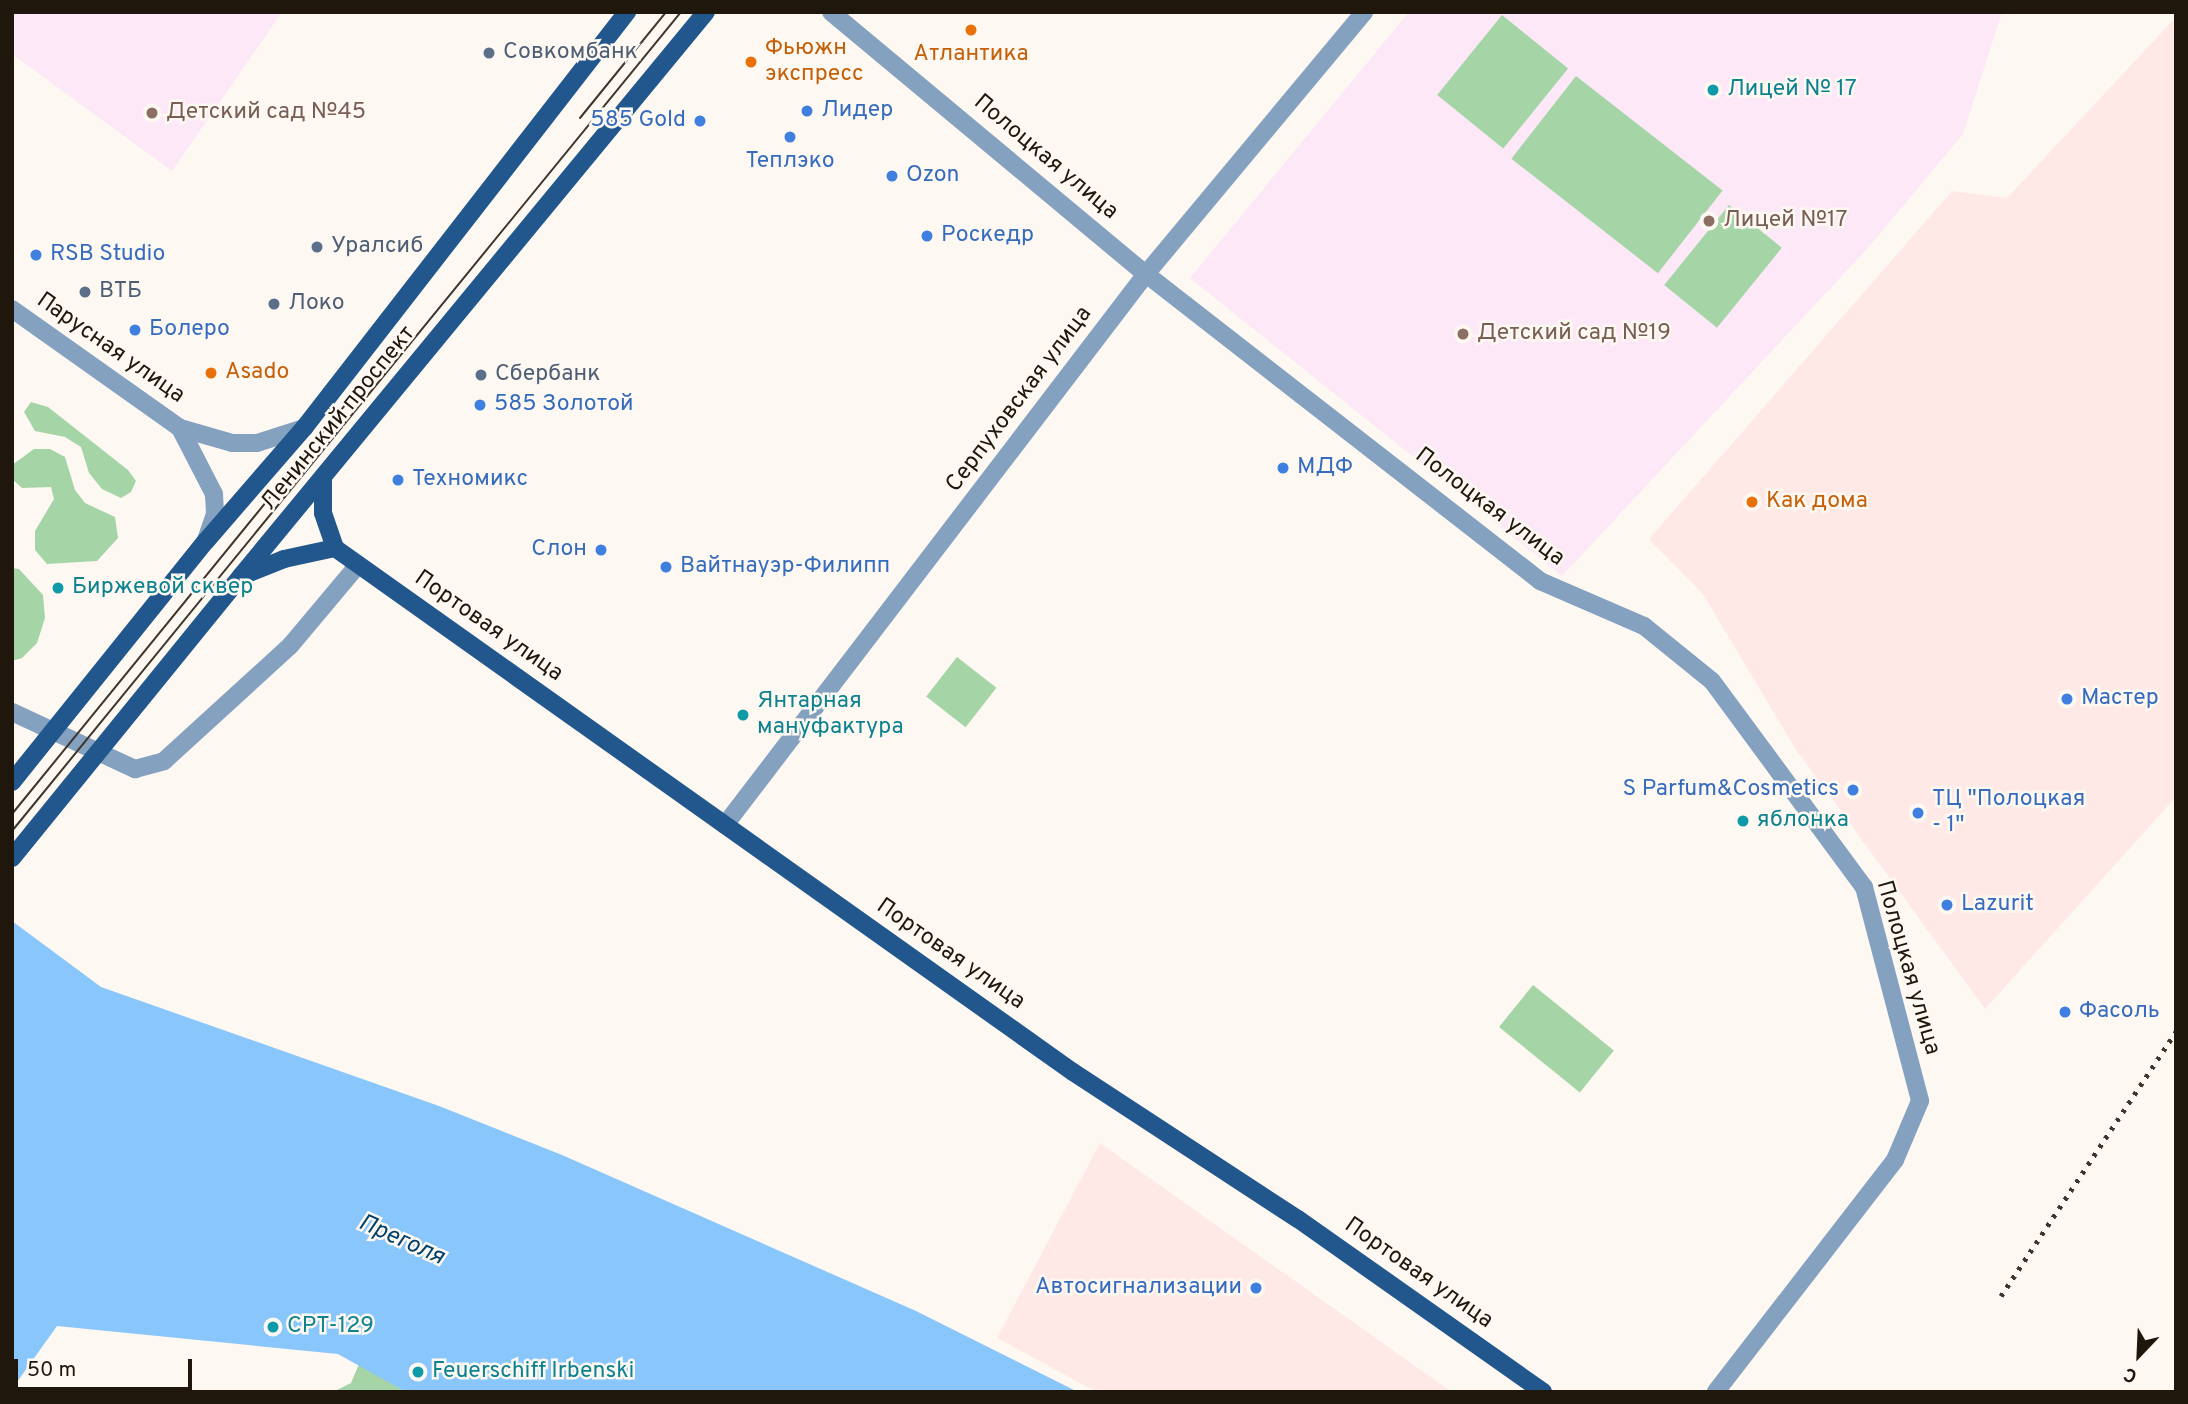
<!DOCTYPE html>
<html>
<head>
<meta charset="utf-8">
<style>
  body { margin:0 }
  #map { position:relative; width:2188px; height:1404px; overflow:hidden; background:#fdf8f2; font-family:Overpass,sans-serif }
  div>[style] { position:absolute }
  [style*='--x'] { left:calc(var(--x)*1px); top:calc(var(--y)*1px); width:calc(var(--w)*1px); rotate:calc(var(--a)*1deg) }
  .commercial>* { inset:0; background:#ffe9e6 }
  .education>* { inset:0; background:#fce8f7 }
  .green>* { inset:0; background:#a5d5a6; transform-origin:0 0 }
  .water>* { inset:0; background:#89c6fb }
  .minor>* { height:18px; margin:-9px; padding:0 9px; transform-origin:9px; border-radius:9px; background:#85a1c0 }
  .major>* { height:18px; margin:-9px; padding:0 9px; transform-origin:9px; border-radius:9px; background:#21578c }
  .tram>* { height:2px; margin:-1px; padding:0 1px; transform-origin:1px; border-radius:1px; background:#3e352b }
  .rail>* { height:5px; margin-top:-2.5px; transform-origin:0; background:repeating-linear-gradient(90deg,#3e352b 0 3.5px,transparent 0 10.5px) }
  .major-bridge>* { height:18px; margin:-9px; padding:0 9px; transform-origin:9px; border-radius:9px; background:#21578c }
  .dots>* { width:19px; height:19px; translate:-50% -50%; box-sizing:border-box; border:4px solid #fdf8f2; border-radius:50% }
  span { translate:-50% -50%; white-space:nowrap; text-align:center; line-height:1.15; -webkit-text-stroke:5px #fdf8f2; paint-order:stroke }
  .food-label { font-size:23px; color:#c56008 }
  .left { translate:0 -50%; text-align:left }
  .service-label { font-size:23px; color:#4e5e75 }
  .culture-label { font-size:23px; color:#0d838f }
  .shop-label { font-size:23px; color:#366cbe }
  .right { translate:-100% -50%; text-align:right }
  .education-label { font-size:23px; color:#785e54 }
  .street-label { font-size:23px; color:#20170c }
  .water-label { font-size:24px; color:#01416a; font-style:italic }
  .frame { position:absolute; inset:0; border:14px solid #20170c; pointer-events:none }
  .north { position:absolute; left:2104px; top:1320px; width:70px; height:70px; -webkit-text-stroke:5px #fdf8f2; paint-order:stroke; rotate:203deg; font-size:19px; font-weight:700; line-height:28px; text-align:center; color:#20170c }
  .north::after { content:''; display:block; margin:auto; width:24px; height:32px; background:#20170c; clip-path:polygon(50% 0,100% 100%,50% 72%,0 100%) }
  .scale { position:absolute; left:14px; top:1359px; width:178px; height:32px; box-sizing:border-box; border:4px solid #20170c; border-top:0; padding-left:9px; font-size:21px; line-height:24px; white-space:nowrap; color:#20170c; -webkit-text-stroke:5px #fdf8f2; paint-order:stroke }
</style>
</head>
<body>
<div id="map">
  <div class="commercial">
    <div style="clip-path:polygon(2176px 17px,2176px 797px,1985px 1009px,1795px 748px,1703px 594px,1649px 539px,1952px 191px,2007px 198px)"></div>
    <div style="clip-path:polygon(1100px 1143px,1196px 1211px,1452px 1392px,1097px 1392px,997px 1338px)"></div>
  </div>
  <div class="education">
    <div style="clip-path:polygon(12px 12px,282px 12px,172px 171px,12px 54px)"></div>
    <div style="clip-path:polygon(1409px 12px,2002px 12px,1963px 134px,1866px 250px,1562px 576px,1190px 278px)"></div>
  </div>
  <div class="green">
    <div style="left:1502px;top:15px;width:85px;height:103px;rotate:39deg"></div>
    <div style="left:1576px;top:76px;width:186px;height:105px;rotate:38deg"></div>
    <div style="left:1729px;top:205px;width:68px;height:103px;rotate:39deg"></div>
    <div style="clip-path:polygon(31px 402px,48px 407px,128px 470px,136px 481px,131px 492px,121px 498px,102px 489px,89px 473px,81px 447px,65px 437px,35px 431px,24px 412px)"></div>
    <div style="clip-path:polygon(34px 449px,50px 449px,65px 457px,75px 490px,85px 503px,115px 517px,118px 538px,97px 561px,47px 564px,35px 550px,35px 531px,54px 499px,51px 487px,22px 488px,12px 479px,12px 465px)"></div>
    <div style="clip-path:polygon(12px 568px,19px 569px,43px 595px,45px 618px,37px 643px,22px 658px,12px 661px)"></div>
    <div style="left:957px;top:657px;width:50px;height:50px;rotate:38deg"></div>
    <div style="left:1533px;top:985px;width:104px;height:54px;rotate:39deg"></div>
    <div style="clip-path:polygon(359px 1364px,406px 1392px,333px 1392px,351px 1383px)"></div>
  </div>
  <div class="water">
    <div style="clip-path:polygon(12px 921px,101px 987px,439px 1106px,562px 1155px,916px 1311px,1078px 1392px,406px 1392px,338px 1354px,57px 1326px,12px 1389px)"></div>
  </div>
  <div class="minor">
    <div style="--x:831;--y:12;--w:410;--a:39.8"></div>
    <div style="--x:1146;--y:274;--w:499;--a:37.9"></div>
    <div style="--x:1540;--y:581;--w:113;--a:23.4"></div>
    <div style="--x:1644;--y:626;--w:87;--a:39"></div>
    <div style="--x:1712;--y:681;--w:256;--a:53.6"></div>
    <div style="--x:1864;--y:887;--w:221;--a:75.3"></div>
    <div style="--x:1920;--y:1101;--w:64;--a:113"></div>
    <div style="--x:1895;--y:1160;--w:293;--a:127.7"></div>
    <div style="--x:12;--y:309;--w:206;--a:35.3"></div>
    <div style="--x:180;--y:428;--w:54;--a:16.1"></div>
    <div style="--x:232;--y:443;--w:25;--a:0"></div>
    <div style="--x:257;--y:443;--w:49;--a:-17.7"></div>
    <div style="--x:180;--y:428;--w:74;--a:62.7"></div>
    <div style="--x:214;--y:494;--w:20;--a:87"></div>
    <div style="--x:215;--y:514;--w:28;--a:109"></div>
    <div style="--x:12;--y:712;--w:136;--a:24.9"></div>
    <div style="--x:135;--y:769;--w:30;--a:-15"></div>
    <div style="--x:164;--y:761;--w:171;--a:-42.4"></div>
    <div style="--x:290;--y:646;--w:106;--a:-50"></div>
    <div style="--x:725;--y:825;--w:693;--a:-52.62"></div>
    <div style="--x:1146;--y:274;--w:341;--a:-50.2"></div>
  </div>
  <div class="major">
    <div style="--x:323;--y:477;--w:36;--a:90"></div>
    <div style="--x:323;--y:513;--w:37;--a:71"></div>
    <div style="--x:335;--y:548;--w:905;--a:35.38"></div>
    <div style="--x:1073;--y:1072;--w:269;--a:33.2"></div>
    <div style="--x:1298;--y:1219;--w:300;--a:35.2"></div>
    <div style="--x:206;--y:541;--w:150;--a:-49.1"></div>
    <div style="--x:304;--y:428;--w:527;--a:-52.17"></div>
    <div style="--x:244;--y:575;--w:43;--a:-21.8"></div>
    <div style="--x:284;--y:559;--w:52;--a:-12.2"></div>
    <div style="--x:241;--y:576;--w:731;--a:-50.5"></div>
  </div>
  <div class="tram">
    <div style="--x:580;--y:118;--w:136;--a:-50.9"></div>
    <div style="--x:12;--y:814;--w:625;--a:-50.84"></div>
    <div style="--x:12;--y:831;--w:1058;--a:-50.76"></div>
  </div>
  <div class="rail">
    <div style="--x:2001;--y:1296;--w:317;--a:-56.5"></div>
  </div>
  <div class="major-bridge">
    <div style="--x:12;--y:782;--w:309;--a:-51.2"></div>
    <div style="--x:12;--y:858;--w:363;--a:-50.9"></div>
  </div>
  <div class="dots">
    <div style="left:971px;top:30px;background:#e8710a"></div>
    <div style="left:489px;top:53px;background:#5c6f8a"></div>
    <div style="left:751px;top:62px;background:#e8710a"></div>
    <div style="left:1713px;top:90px;background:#0f9aa8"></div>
    <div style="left:807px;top:111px;background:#3f7fe0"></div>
    <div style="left:152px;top:113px;background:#8d6e63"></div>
    <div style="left:700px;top:121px;background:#3f7fe0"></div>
    <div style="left:790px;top:137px;background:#3f7fe0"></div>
    <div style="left:892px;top:176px;background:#3f7fe0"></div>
    <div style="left:1709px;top:221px;background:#8d6e63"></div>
    <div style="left:927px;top:236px;background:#3f7fe0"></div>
    <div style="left:317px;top:247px;background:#5c6f8a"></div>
    <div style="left:36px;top:255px;background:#3f7fe0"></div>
    <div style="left:85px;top:292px;background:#5c6f8a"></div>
    <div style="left:274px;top:304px;background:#5c6f8a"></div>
    <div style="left:135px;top:330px;background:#3f7fe0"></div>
    <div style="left:1463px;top:334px;background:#8d6e63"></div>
    <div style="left:211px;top:373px;background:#e8710a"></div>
    <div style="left:481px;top:375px;background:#5c6f8a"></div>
    <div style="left:480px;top:405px;background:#3f7fe0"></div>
    <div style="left:1283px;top:468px;background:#3f7fe0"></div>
    <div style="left:398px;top:480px;background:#3f7fe0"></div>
    <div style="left:1752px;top:502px;background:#e8710a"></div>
    <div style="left:601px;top:550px;background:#3f7fe0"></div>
    <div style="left:666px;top:567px;background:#3f7fe0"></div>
    <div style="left:58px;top:588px;background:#0f9aa8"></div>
    <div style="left:2067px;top:699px;background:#3f7fe0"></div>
    <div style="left:743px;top:715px;background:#0f9aa8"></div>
    <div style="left:1853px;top:790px;background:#3f7fe0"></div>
    <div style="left:1918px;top:813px;background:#3f7fe0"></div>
    <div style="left:1743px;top:821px;background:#0f9aa8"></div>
    <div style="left:1947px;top:905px;background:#3f7fe0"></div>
    <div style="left:2065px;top:1012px;background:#3f7fe0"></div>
    <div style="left:1256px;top:1288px;background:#3f7fe0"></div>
    <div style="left:273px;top:1327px;background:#0f9aa8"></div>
    <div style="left:418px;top:1372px;background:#0f9aa8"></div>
  </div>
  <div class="food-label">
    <span class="left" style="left:765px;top:62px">Фьюжн<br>экспресс</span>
    <span style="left:971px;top:55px">Атлантика</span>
    <span class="left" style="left:225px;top:373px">Asado</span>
    <span class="left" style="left:1766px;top:502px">Как дома</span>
  </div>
  <div class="service-label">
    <span class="left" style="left:503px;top:53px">Совкомбанк</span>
    <span class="left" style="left:331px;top:247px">Уралсиб</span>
    <span class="left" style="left:99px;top:292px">ВТБ</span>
    <span class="left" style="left:288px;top:304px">Локо</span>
    <span class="left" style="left:495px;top:375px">Сбербанк</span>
  </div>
  <div class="culture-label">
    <span class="left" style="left:1727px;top:90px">Лицей № 17</span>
    <span class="left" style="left:72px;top:588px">Биржевой сквер</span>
    <span class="left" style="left:757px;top:715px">Янтарная<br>мануфактура</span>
    <span class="left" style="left:1757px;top:821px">яблонка</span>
    <span class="left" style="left:287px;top:1327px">СРТ-129</span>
    <span class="left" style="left:432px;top:1372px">Feuerschiff Irbenski</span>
  </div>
  <div class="shop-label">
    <span class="left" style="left:821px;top:111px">Лидер</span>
    <span class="right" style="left:686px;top:121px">585 Gold</span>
    <span style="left:790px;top:162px">Теплэко</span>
    <span class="left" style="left:906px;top:176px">Ozon</span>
    <span class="left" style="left:941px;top:236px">Роскедр</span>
    <span class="left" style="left:50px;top:255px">RSB Studio</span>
    <span class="left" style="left:149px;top:330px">Болеро</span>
    <span class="left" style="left:494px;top:405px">585 Золотой</span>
    <span class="left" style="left:1297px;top:468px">МДФ</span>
    <span class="left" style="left:412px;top:480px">Техномикс</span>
    <span class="right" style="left:587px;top:550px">Слон</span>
    <span class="left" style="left:680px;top:567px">Вайтнауэр-Филипп</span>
    <span class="left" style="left:2081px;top:699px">Мастер</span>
    <span class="right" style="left:1839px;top:790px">S Parfum&amp;Cosmetics</span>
    <span class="left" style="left:1932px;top:813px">ТЦ "Полоцкая<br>- 1"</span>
    <span class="left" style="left:1961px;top:905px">Lazurit</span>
    <span class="left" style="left:2079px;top:1012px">Фасоль</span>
    <span class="right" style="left:1242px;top:1288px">Автосигнализации</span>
  </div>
  <div class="education-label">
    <span class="left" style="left:166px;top:113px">Детский сад №45</span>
    <span class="left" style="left:1723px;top:221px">Лицей №17</span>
    <span class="left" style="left:1477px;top:334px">Детский сад №19</span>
  </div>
  <div class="street-label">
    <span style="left:1045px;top:158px;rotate:40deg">Полоцкая улица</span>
    <span style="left:110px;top:349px;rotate:35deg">Парусная улица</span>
    <span style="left:1020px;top:400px;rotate:-53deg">Серпуховская улица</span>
    <span style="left:339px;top:419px;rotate:-51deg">Ленинский проспект</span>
    <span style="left:1489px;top:508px;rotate:37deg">Полоцкая улица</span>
    <span style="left:488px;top:627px;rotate:35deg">Портовая улица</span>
    <span style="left:950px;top:955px;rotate:35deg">Портовая улица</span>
    <span style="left:1907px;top:968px;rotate:74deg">Полоцкая улица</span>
    <span style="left:1418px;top:1274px;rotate:35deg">Портовая улица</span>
  </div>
  <div class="water-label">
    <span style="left:401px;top:1241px;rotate:24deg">Преголя</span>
  </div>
  <div class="frame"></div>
  <div class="north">С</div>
  <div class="scale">50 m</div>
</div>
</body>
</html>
